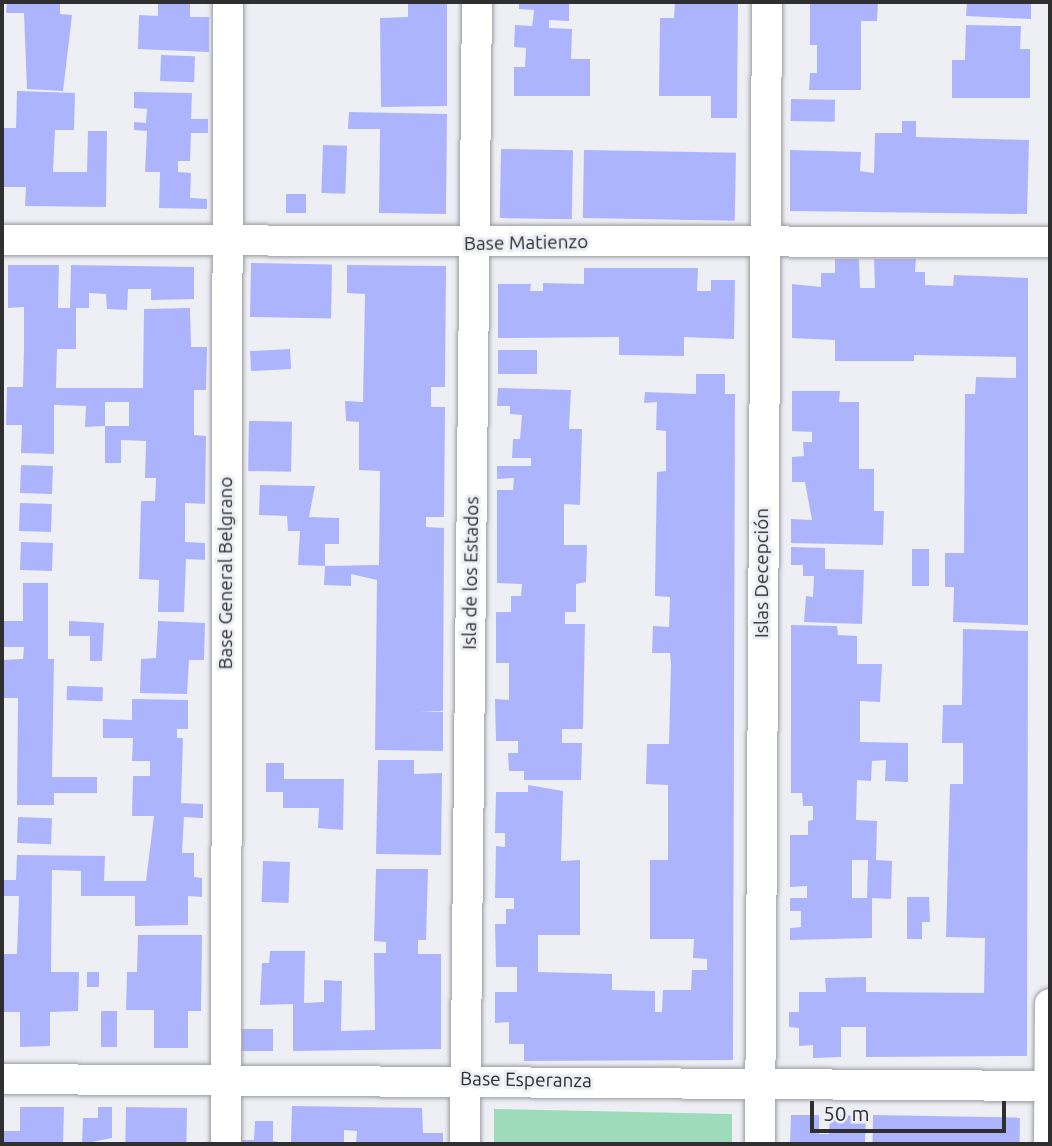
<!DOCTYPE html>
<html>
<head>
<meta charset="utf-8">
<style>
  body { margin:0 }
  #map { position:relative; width:1052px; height:1146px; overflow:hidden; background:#eeeff5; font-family:Ubuntu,sans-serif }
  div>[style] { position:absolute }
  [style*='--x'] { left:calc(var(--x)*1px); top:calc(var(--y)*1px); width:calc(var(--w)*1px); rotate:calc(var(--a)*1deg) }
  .green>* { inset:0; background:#9edbba }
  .building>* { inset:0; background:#adb4fe; transform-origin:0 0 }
  .roads { filter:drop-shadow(0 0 2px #9b9ca2) drop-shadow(0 0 2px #9b9ca2) }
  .street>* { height:30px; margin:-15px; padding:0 15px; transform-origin:15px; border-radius:15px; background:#fff }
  span { translate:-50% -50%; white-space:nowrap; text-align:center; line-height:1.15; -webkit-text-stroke:6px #eeeff5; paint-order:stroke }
  .street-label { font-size:19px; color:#2f2f32 }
  .frame { position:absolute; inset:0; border:4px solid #2f2f32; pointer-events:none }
  .scale { position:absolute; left:810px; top:1101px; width:196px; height:32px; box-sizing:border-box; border:4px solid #2f2f32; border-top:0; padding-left:9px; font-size:21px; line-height:24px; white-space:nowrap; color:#2f2f32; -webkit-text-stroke:5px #eeeff5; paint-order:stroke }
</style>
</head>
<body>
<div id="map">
  <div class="green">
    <div style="clip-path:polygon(494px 1109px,732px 1114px,732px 1144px,494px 1144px)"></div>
  </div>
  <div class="building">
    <div style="clip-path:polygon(7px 2px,60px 2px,60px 14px,72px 15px,63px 91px,27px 89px,24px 13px,6px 13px)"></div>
    <div style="clip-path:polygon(158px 2px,190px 2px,190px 17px,209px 17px,209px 52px,138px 49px,139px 15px,158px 16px)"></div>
    <div style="clip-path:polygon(408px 2px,447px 2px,447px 106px,381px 107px,380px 18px,408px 17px)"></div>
    <div style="clip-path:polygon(519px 2px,569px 2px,569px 21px,549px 20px,549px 28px,572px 29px,571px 59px,590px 59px,590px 96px,514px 96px,514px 67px,525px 67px,526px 48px,514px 47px,515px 25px,532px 26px,533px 20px,534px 10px,519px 9px)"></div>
    <div style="clip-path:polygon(675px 2px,738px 2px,737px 118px,711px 118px,711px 96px,659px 96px,660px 18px,674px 18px)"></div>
    <div style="clip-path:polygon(810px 2px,878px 2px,877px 21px,861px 21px,861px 90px,809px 90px,810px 73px,817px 73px,817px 45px,810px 45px)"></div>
    <div style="clip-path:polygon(967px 2px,1031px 2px,1031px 19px,966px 16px)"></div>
    <div style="clip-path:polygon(966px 25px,1021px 26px,1020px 49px,1030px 49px,1030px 98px,952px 98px,952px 60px,965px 60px)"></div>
    <div style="left:161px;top:55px;width:34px;height:26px;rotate:2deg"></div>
    <div style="clip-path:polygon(17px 91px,75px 93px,74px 130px,55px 130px,53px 172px,87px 172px,88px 131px,107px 131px,106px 207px,25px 206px,26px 187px,4px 187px,4px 128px,16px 128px)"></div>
    <div style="clip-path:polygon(134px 92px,192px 93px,191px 119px,208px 119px,208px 133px,191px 133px,190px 161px,178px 161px,178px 172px,191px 173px,190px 198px,207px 199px,207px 209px,159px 208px,160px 172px,145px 172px,147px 131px,134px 130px,134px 122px,146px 123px,147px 109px,134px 108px)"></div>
    <div style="left:791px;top:99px;width:44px;height:22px;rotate:1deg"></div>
    <div style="clip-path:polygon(349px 112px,447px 114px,446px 214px,379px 213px,380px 129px,348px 129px)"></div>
    <div style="clip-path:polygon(902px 121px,916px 121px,916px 137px,1029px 140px,1027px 214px,790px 211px,790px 150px,861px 152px,860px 171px,874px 173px,875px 133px,902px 133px)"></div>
    <div style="left:323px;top:145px;width:24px;height:48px;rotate:2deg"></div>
    <div style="left:501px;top:149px;width:72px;height:69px;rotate:1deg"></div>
    <div style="left:584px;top:150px;width:152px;height:68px;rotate:1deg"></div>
    <div style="left:286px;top:194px;width:20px;height:19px"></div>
    <div style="clip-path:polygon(835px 259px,859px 259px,860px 288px,875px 288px,874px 259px,916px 259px,915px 272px,925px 272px,925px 285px,953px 286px,954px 275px,1028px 278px,1028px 625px,953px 622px,954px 587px,945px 587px,945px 553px,964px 553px,965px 394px,975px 394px,976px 377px,1016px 378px,1016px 357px,914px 355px,914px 361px,835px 361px,835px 340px,792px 338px,792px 284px,821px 287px,821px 273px,835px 273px)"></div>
    <div style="left:251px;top:263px;width:81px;height:54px;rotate:1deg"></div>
    <div style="clip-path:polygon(evenodd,8px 265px,59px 265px,58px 308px,70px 308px,71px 265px,194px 267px,194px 299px,151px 300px,151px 289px,128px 289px,127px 310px,107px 309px,106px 294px,89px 293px,89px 308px,76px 308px,76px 349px,57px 349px,56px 388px,143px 388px,144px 309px,190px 308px,191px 347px,207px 347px,206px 390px,194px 390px,194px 435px,206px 436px,205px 504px,185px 503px,185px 542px,205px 543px,205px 560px,186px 559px,184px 612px,158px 612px,159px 580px,139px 579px,141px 501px,155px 501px,156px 478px,145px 478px,146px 441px,121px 440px,121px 463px,105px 463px,105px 426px,85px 427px,86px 406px,54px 405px,54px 454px,21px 453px,22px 425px,6px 425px,7px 387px,23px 387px,24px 348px,24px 307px,8px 308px,8px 265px,105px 402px,129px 402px,129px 426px,105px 426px,105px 402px)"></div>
    <div style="clip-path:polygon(347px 265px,446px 266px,445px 387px,431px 387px,431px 407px,445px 407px,444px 517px,426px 517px,426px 527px,444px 528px,443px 711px,419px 711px,443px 712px,443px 751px,375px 750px,377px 580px,351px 574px,351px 586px,324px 585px,325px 566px,379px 565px,380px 471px,359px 470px,359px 422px,346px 421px,345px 401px,363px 402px,365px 294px,347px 293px)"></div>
    <div style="clip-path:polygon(584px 268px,698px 268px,697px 291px,711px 291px,711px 280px,735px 280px,734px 339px,684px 337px,684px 356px,619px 355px,619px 337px,498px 338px,498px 284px,531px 284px,530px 291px,543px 291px,543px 283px,584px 284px)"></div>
    <div style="left:290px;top:349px;width:20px;height:40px;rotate:87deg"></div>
    <div style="left:498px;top:350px;width:39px;height:24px"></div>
    <div style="clip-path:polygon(696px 374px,725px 374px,725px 394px,735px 394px,733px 1060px,524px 1061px,524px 1044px,509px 1044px,509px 1022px,495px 1023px,495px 992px,517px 992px,517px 967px,496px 967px,495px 924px,506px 924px,506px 909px,514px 909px,514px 898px,495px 898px,496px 846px,505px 847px,505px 833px,495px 833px,496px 792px,528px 792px,528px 785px,563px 791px,561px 861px,580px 860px,580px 935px,538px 935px,538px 972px,612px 974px,612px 990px,655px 991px,655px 1012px,662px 1012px,663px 990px,691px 990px,692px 970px,707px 970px,707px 959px,693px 958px,694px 939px,650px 939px,650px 860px,668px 860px,668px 785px,646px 784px,647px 744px,669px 744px,671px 665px,670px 653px,652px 653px,653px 626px,669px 627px,670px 597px,655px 596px,655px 586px,657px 472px,666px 471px,666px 431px,656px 430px,657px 402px,644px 403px,645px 392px,696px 394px)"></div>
    <div style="clip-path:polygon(498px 388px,571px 390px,569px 429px,582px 429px,580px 505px,564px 504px,564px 545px,587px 545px,586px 582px,576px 584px,576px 612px,565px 612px,565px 624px,585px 624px,583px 729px,562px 729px,562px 743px,582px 743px,581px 780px,524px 780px,524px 771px,509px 771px,508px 753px,518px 753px,518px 741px,496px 741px,495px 699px,509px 700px,509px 663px,496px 663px,496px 612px,511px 612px,511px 596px,521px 596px,522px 584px,497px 583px,497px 490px,513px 490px,514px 478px,497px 479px,497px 466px,531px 466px,531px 458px,512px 458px,513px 439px,520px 439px,522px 415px,510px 414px,510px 406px,497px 406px)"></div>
    <div style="clip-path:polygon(792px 391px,840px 391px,839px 402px,859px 402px,859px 469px,874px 469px,874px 511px,884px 511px,883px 545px,791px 543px,791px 519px,812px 520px,805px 482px,792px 482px,792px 457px,804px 456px,803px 442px,812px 442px,812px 432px,792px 431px)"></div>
    <div style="left:249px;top:421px;width:43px;height:50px;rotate:1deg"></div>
    <div style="left:21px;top:465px;width:32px;height:28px;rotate:2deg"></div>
    <div style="clip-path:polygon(260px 485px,315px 486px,309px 517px,339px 518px,339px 544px,325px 544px,325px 566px,298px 565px,300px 531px,288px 531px,287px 516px,259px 515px)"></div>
    <div style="left:20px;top:503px;width:32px;height:28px;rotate:2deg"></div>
    <div style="left:21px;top:542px;width:32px;height:28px;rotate:2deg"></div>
    <div style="clip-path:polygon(791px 547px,825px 548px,825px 569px,864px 570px,862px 624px,804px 622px,806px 596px,813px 597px,814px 576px,803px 576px,803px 565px,791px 565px)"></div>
    <div style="left:912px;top:549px;width:17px;height:37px"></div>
    <div style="clip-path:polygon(23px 583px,48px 583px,48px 659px,54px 659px,52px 777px,97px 777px,97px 793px,54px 793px,54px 805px,17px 805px,18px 698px,2px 698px,3px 660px,23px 659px,24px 647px,3px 647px,3px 621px,23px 621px)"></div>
    <div style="clip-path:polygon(69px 621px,104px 623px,102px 661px,90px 661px,90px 636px,69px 636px)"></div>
    <div style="clip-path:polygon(158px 621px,205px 623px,204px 660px,189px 660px,187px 694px,140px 693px,141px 659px,156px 658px)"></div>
    <div style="clip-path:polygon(evenodd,791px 625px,837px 626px,838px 635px,857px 636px,857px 664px,882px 664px,880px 702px,860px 701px,860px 742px,908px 743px,908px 782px,885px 781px,886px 760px,872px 761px,871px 781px,857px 780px,856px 820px,877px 821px,876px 860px,892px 861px,891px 899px,872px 898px,872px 938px,790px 940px,790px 928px,801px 927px,801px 911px,790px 911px,790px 898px,807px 898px,807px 886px,790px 887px,790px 835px,808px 835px,808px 821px,813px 820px,813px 806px,803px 806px,802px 793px,791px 793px,791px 625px,852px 860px,868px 860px,867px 898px,852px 898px,852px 860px)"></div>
    <div style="clip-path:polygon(963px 629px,1028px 631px,1027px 1056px,866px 1057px,866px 1027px,841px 1027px,841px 1057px,813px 1058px,813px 1045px,799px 1046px,799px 1028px,789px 1027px,789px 1012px,799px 1012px,799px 992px,826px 992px,825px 978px,866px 977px,866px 992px,984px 993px,985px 938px,946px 937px,950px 784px,963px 784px,963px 743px,942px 743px,943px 705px,962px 705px)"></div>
    <div style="left:67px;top:686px;width:36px;height:14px;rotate:2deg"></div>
    <div style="clip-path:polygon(132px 699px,188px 700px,188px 729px,177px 729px,177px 738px,183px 738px,181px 803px,203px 804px,203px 818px,184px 817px,182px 853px,194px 853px,194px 877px,202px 878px,202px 897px,188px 896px,188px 925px,135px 926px,135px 896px,81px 896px,81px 871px,52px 870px,51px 972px,79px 972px,78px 1011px,50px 1012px,50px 1046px,20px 1047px,20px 1012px,2px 1012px,2px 954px,17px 954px,19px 896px,2px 896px,2px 880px,16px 880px,17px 855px,105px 856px,104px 881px,146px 881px,154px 816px,132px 816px,133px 776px,150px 776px,150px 761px,132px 761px,133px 738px,103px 738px,103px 719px,132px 720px)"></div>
    <div style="clip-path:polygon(378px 760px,414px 760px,414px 774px,442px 773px,441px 855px,376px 854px)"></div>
    <div style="clip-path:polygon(266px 763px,284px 763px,284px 779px,344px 779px,343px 830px,318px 828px,319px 808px,283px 808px,283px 792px,266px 792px)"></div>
    <div style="left:18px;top:817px;width:34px;height:26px;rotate:2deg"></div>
    <div style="left:263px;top:861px;width:27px;height:41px;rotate:2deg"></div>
    <div style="clip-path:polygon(376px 869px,428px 869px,426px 940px,418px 940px,418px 954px,441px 954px,441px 1049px,293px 1051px,293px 1004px,260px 1005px,262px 963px,269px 963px,270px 951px,305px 951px,304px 1003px,324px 1002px,324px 980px,342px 981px,341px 1031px,375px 1030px,374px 953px,386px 953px,386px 942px,374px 941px)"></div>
    <div style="clip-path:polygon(907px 897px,929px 897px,930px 922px,922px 922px,922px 939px,907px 939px)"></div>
    <div style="clip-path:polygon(138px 935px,202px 935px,201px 1011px,188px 1011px,188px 1048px,154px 1048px,154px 1010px,126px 1010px,127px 972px,137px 972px)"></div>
    <div style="left:87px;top:972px;width:12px;height:15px"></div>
    <div style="left:117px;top:1011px;width:36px;height:16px;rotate:90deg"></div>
    <div style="left:242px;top:1029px;width:31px;height:22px"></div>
    <div style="clip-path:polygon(292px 1106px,422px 1108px,423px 1133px,443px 1133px,443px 1144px,356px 1144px,357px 1131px,344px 1130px,344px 1142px,291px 1142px)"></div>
    <div style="clip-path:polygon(20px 1107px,64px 1107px,63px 1144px,2px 1144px,2px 1131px,20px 1131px)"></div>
    <div style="clip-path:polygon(98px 1107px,112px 1107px,112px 1138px,82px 1144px,83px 1118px,98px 1118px)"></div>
    <div style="left:126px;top:1107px;width:61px;height:37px;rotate:1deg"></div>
    <div style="clip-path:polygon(791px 1115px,819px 1115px,819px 1134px,829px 1134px,830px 1115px,866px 1116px,865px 1144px,790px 1144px)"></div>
    <div style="left:873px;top:1115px;width:147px;height:29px;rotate:1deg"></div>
    <div style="clip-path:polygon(255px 1121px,273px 1121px,273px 1141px,291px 1144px,242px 1144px,242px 1140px,254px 1140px)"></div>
  </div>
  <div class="roads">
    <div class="street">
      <div style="--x:2;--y:240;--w:1048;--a:0.11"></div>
      <div style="--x:2;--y:1079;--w:1048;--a:0.38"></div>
      <div style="--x:226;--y:1144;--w:1142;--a:-89.9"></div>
      <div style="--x:465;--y:1144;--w:1142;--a:-89.4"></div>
      <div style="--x:760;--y:1144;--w:1142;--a:-89.65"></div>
      <div style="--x:1049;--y:1144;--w:140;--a:-89.6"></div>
    </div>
  </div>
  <div class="street-label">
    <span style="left:526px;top:243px;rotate:-1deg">Base Matienzo</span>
    <span style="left:226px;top:573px;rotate:-90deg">Base General Belgrano</span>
    <span style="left:471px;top:573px;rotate:-89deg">Isla de los Estados</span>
    <span style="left:762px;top:573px;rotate:-90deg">Islas Decepción</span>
    <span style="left:526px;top:1080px;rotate:1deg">Base Esperanza</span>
  </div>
  <div class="frame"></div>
  <div class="scale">50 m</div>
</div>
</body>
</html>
